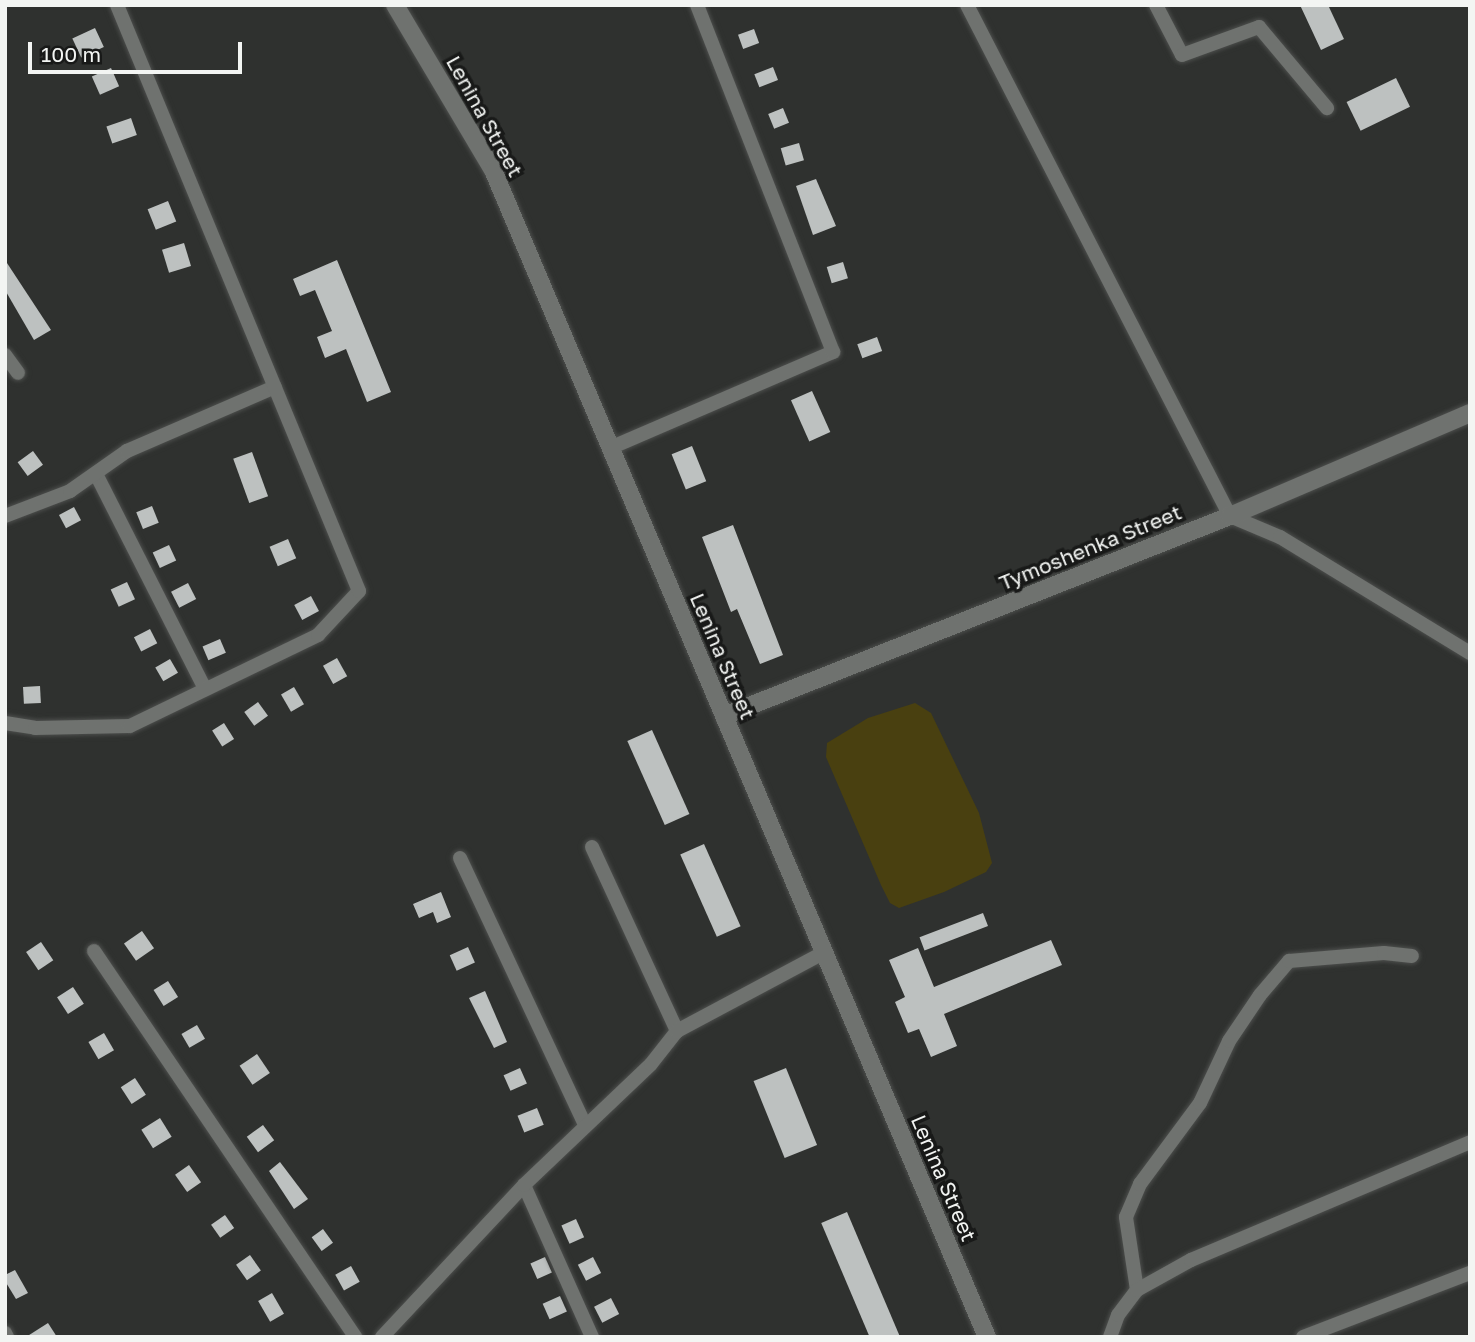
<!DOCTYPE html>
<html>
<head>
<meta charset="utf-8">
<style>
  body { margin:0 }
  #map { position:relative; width:1475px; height:1342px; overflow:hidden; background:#2f312f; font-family:"Golos Text",sans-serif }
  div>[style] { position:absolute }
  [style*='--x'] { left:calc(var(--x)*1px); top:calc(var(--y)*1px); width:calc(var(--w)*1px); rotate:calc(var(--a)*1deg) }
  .green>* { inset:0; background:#494010 }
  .building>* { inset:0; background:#bdc1c0; transform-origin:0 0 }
  .roads { filter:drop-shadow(0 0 2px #4c4e4c) drop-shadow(0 0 2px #4c4e4c) }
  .minor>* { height:14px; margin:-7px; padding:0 7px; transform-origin:7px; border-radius:7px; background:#6f726f }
  .tertiary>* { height:18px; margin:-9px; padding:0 9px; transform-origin:9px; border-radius:9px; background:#6f726f }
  span { translate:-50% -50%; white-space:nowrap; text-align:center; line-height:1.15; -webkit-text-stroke:7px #181918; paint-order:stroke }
  .street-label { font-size:21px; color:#f3f5f3 }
  .frame { position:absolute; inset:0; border:7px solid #f3f5f3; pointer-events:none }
  .scale { position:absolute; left:28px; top:42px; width:214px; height:32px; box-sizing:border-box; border:4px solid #f3f5f3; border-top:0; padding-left:9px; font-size:21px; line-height:24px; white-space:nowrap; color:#f3f5f3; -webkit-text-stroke:5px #181918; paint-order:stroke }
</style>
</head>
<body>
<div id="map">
  <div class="green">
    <div style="clip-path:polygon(915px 703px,931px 713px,979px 813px,992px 863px,986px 872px,944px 892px,899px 908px,890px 903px,881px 885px,826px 757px,827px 743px,868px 718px)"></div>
  </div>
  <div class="building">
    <div style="clip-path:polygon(1300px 5px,1328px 5px,1344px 39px,1321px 50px)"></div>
    <div style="left:95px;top:28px;width:21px;height:25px;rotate:65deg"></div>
    <div style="left:754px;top:29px;width:15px;height:17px;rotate:70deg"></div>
    <div style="left:773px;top:67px;width:14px;height:20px;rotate:69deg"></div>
    <div style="left:111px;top:68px;width:20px;height:21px;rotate:66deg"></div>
    <div style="left:1396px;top:78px;width:32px;height:55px;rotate:64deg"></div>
    <div style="left:783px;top:108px;width:16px;height:16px;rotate:68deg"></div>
    <div style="left:131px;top:118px;width:18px;height:26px;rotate:71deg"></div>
    <div style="left:799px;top:143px;width:18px;height:19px;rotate:74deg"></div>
    <div style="clip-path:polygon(816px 179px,836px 226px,813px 235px,796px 186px)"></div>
    <div style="left:168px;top:201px;width:22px;height:22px;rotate:68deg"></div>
    <div style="left:184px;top:243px;width:24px;height:23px;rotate:73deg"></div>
    <div style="clip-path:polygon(5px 260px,51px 330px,34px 340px,5px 290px)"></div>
    <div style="clip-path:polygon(337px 260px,391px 392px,367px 402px,346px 349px,325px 358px,317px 337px,332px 331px,315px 290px,300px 296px,293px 279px)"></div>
    <div style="left:843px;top:262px;width:17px;height:17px;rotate:73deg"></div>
    <div style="left:877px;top:337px;width:15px;height:21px;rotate:70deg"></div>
    <div style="left:812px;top:391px;width:45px;height:23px;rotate:66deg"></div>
    <div style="left:692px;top:446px;width:38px;height:22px;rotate:68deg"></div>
    <div style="left:33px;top:451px;width:17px;height:19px;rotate:54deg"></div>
    <div style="left:252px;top:452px;width:47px;height:20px;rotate:70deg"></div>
    <div style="left:152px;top:506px;width:18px;height:17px;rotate:68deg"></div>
    <div style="left:74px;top:507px;width:15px;height:17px;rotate:62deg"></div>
    <div style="clip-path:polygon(733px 525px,783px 655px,760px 664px,737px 609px,731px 612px,702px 537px)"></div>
    <div style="left:288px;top:539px;width:21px;height:20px;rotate:67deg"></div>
    <div style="left:169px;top:545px;width:17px;height:18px;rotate:65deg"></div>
    <div style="left:127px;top:582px;width:19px;height:18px;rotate:65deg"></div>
    <div style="left:188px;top:583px;width:18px;height:19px;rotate:63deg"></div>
    <div style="left:311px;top:596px;width:17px;height:19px;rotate:62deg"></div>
    <div style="left:150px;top:629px;width:16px;height:18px;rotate:63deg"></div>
    <div style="left:220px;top:639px;width:15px;height:19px;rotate:67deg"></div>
    <div style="left:337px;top:658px;width:21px;height:16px;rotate:61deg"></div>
    <div style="left:170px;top:659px;width:16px;height:17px;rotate:60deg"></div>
    <div style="left:40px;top:686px;width:17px;height:17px;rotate:87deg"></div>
    <div style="left:294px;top:687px;width:20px;height:15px;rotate:60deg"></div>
    <div style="left:258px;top:702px;width:17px;height:17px;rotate:54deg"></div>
    <div style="left:224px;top:723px;width:19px;height:14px;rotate:58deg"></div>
    <div style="left:652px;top:730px;width:92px;height:27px;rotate:66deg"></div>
    <div style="left:704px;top:844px;width:90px;height:26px;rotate:66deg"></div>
    <div style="clip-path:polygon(441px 892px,451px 917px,437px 923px,433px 912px,419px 918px,413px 904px)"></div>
    <div style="left:983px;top:913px;width:14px;height:68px;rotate:69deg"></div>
    <div style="left:142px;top:931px;width:21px;height:22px;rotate:55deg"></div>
    <div style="clip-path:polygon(1051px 940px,1062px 965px,944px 1014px,957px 1046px,931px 1057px,919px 1029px,908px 1033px,895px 1002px,905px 997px,889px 960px,918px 948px,934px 987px)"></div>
    <div style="left:41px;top:942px;width:22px;height:18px;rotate:56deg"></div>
    <div style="left:468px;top:947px;width:17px;height:20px;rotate:66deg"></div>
    <div style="left:168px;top:981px;width:19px;height:17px;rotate:58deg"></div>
    <div style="left:73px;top:987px;width:20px;height:19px;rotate:57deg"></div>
    <div style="clip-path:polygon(485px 991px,507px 1042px,494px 1048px,469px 998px)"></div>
    <div style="left:197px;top:1025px;width:16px;height:18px;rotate:60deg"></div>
    <div style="left:104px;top:1033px;width:20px;height:18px;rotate:60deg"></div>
    <div style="left:257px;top:1054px;width:23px;height:21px;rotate:56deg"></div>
    <div style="left:520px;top:1068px;width:17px;height:18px;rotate:66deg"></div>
    <div style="left:786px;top:1068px;width:83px;height:35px;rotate:68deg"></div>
    <div style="left:135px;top:1078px;width:20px;height:17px;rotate:57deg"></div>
    <div style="left:537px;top:1108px;width:18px;height:21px;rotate:68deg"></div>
    <div style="left:160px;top:1118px;width:22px;height:22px;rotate:58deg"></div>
    <div style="left:263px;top:1125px;width:19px;height:20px;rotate:54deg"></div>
    <div style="clip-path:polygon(280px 1162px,308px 1199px,294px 1209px,269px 1171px)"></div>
    <div style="left:189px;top:1165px;width:21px;height:17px;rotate:55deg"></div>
    <div style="left:847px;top:1212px;width:135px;height:28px;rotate:67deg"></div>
    <div style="left:225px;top:1215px;width:16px;height:17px;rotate:55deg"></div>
    <div style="left:576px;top:1219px;width:20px;height:16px;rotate:66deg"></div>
    <div style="left:323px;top:1229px;width:17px;height:14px;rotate:54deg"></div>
    <div style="left:250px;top:1255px;width:19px;height:17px;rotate:55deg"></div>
    <div style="left:545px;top:1257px;width:17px;height:16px;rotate:66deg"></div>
    <div style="left:593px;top:1257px;width:18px;height:17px;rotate:63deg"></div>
    <div style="left:351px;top:1266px;width:18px;height:18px;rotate:61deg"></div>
    <div style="clip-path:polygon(15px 1270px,28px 1293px,16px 1299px,5px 1281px,5px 1275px)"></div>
    <div style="left:272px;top:1293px;width:24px;height:16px;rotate:60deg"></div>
    <div style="left:560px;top:1296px;width:17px;height:19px;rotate:66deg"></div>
    <div style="left:611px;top:1298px;width:18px;height:19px;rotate:63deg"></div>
    <div style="clip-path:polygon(48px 1323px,57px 1337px,26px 1337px)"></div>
  </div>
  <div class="roads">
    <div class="minor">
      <div style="--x:967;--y:5;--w:575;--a:62.77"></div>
      <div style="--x:1230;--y:516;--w:54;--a:22.8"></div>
      <div style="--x:1280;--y:537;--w:223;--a:31.4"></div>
      <div style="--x:1156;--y:5;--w:56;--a:62.5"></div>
      <div style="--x:1182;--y:55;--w:82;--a:-20"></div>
      <div style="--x:1259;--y:27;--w:106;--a:50"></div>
      <div style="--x:5;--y:355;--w:22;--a:54"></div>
      <div style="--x:610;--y:448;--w:243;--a:-23.3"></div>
      <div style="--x:833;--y:352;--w:373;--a:-111.4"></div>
      <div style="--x:96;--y:474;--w:241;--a:63.1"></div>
      <div style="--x:5;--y:516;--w:70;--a:-21"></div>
      <div style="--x:70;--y:491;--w:70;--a:-35.1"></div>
      <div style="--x:127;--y:451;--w:161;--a:-23.4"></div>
      <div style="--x:5;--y:723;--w:30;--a:9"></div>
      <div style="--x:35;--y:728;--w:95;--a:-1.2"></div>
      <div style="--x:130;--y:726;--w:209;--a:-25.8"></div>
      <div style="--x:318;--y:635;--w:60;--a:-47"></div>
      <div style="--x:359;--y:591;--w:634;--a:-112.44"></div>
      <div style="--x:592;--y:847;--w:203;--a:65.2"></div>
      <div style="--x:460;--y:858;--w:295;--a:64.9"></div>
      <div style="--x:94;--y:951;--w:466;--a:55.9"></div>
      <div style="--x:524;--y:1185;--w:167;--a:65.9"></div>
      <div style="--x:1137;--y:1290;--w:74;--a:-98.6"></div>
      <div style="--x:1126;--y:1217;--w:36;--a:-67"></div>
      <div style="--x:1140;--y:1184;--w:101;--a:-53.5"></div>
      <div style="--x:1200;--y:1103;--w:68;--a:-64.9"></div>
      <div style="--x:1229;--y:1041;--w:55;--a:-56"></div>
      <div style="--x:1260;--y:995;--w:45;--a:-49.5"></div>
      <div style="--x:1289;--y:961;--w:95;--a:-4.8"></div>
      <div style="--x:1384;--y:953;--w:28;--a:6"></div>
      <div style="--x:5;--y:1333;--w:4;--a:63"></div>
      <div style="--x:382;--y:1337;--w:208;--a:-46.9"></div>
      <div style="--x:524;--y:1185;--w:175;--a:-43.6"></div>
      <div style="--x:651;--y:1064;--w:42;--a:-51.8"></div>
      <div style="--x:677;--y:1031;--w:166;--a:-28.1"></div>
      <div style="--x:1110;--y:1337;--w:23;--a:-70"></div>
      <div style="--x:1118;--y:1315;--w:31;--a:-53"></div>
      <div style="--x:1137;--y:1290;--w:62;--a:-29.1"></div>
      <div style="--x:1191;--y:1260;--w:303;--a:-22.9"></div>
      <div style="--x:1303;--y:1337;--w:179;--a:-21"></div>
    </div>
    <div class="tertiary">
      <div style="--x:395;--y:5;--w:192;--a:59.3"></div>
      <div style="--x:493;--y:170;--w:1267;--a:67.06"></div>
      <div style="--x:724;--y:716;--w:544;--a:-21.57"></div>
      <div style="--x:1230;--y:516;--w:261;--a:-23.2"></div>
    </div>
  </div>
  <div class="street-label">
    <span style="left:485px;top:116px;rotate:61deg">Lenina Street</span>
    <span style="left:1090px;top:547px;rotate:-22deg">Tymoshenka Street</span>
    <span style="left:723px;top:656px;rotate:67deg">Lenina Street</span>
    <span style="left:944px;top:1178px;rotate:67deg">Lenina Street</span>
  </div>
  <div class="frame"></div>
  <div class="scale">100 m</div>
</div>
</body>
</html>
